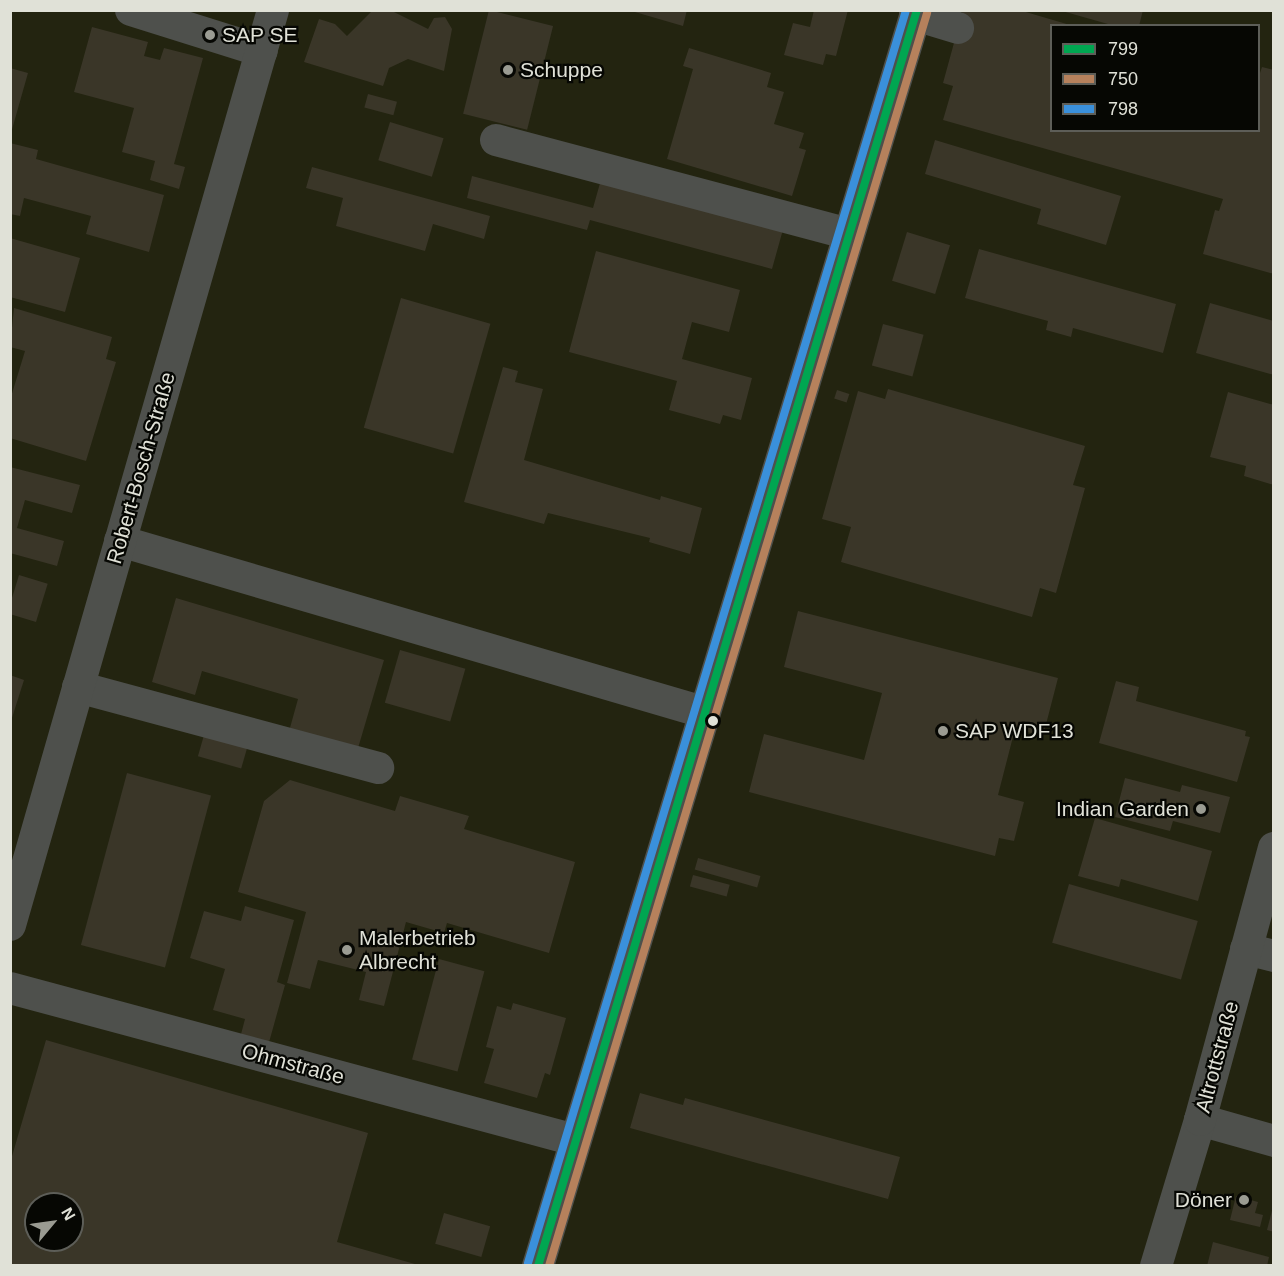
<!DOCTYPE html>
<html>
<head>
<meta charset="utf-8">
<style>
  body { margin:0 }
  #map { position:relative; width:1284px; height:1276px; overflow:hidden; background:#191a12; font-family:Arial,sans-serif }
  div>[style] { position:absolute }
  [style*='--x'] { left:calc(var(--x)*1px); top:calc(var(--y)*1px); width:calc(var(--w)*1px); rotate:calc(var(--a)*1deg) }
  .built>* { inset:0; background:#232410 }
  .building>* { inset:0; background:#3a3628; transform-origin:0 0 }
  .minor>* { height:32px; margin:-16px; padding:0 16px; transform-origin:16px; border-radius:16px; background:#4e504c }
  .bus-1>* { height:8px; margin:-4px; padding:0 4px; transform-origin:4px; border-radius:4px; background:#00a651 }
  .bus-2>* { height:8px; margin:-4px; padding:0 4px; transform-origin:4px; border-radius:4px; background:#b6815c }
  .bus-3>* { height:8px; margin:-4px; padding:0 4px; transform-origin:4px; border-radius:4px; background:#3a90db }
  .dots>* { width:16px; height:16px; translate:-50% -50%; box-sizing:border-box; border:3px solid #060703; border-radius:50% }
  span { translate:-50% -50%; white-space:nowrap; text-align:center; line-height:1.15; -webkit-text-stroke:4.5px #060703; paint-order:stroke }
  .poi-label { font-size:21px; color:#e0e1d7 }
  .left { translate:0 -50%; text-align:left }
  .right { translate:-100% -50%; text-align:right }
  .street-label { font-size:21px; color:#e0e1d7 }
  .frame { position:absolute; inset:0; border:12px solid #e0e1d7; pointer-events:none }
  .legend { position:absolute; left:1050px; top:24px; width:210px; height:108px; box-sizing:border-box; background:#060703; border:2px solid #5d5e58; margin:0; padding:8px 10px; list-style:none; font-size:18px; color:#e0e1d7 }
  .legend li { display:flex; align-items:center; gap:12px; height:30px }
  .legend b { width:30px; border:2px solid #5d5e58 }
  .north { position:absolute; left:24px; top:1192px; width:60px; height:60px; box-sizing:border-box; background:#060703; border:2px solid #5d5e58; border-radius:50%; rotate:61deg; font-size:16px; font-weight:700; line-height:24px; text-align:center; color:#e0e1d7 }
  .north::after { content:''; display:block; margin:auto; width:21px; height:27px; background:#9a9b92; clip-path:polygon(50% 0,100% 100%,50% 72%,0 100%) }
</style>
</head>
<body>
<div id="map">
  <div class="built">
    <div style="clip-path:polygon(evenodd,10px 11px,1273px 11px,1273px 1265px,11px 1265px,10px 11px,1052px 26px,1258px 26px,1258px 130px,1052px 130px,1052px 26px,10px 11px,36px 1204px,72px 1204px,72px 1240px,36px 1240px,36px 1204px)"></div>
  </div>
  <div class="building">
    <div style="clip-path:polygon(373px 10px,390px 10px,428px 29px,434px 18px,445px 17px,452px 29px,444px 71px,408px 59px,389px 68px,383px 86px,304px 62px,319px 19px,335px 24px,347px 36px)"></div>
    <div style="left:489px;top:10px;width:66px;height:107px;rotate:14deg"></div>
    <div style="clip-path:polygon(628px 10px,687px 10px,683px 26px)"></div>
    <div style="clip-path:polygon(814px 10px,848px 10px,836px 56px,826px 54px,823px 65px,784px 55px,793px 23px,810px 27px)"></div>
    <div style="clip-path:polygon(963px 10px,1019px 10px,1070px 25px,1052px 26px,1052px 130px,1258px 130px,1258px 79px,1262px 67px,1274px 70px,1274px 274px,1203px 254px,1215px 210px,1219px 211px,1223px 199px,943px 120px,953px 86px,943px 83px)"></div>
    <div style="clip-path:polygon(1143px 10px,1139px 26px,1115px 26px,1062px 11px)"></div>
    <div style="clip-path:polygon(92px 27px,148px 42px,144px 56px,160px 60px,164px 48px,203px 58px,174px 164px,185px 167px,179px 189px,150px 180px,155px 161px,122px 152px,134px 108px,74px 92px)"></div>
    <div style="clip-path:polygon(689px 48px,771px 73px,767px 87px,784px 92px,774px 124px,804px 133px,799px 148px,806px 150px,792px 196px,667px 159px,693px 69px,683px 66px)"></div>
    <div style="clip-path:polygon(10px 68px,28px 73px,11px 133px,10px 133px)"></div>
    <div style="left:368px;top:94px;width:30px;height:14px;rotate:15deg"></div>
    <div style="left:390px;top:122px;width:56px;height:40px;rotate:17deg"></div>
    <div style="clip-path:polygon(935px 140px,1121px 196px,1106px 245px,1037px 224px,1041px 209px,925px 174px)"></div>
    <div style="clip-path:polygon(10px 143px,38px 150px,36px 159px,164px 195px,149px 252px,86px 234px,91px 216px,24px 198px,20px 216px,10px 214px)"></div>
    <div style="clip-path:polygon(312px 167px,490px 216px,484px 239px,433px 224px,425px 251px,336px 226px,343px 198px,306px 188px)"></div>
    <div style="clip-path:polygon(472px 176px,593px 208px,602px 176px,784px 226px,772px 269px,590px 220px,587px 230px,467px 198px)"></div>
    <div style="left:907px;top:232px;width:45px;height:51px;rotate:17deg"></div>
    <div style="clip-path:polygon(10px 238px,80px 258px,65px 312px,10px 297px)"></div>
    <div style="clip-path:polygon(979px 249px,1176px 304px,1163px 353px,1073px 328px,1071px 337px,1046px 330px,1048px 321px,965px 298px)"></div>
    <div style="clip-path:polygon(596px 251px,740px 290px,729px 332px,692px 322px,682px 359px,752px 378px,741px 420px,723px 415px,720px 424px,669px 410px,677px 381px,569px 352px)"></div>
    <div style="left:401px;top:298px;width:93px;height:135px;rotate:16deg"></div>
    <div style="clip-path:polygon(1210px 303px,1274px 321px,1274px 375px,1196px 353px)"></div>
    <div style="clip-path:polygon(14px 308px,112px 337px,106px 359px,116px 362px,86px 461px,10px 438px,10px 400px,25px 351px,10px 347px)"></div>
    <div style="left:883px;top:324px;width:42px;height:43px;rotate:15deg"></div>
    <div style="clip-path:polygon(503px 367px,518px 371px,515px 382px,543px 389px,524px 460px,660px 500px,661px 496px,702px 508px,690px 554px,649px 542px,650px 538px,548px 513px,544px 524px,464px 502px)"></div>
    <div style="clip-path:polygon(888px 389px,1085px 446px,1073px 485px,1085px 488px,1056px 593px,1040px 588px,1032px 617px,841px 562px,851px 527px,822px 519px,858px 391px,885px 399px)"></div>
    <div style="left:837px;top:390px;width:13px;height:9px;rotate:18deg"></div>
    <div style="clip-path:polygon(1228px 392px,1274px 405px,1274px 485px,1244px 476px,1246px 466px,1210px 457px)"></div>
    <div style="clip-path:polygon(10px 467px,80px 485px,72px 513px,25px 500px,17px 528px,64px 541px,57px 566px,10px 553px)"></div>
    <div style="left:19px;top:575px;width:30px;height:40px;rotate:17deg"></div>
    <div style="clip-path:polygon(176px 598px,384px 660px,356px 755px,288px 735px,298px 699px,202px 671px,195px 695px,152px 682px)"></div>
    <div style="clip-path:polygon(798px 611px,1058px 678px,1043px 736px,1015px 729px,998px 795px,1024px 802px,1014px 841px,999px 838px,995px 856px,749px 792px,764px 734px,864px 760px,882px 693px,784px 667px)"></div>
    <div style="left:400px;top:650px;width:68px;height:55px;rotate:16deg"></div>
    <div style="clip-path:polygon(10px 675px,24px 680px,11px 721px,10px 721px)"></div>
    <div style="clip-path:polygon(1116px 681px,1139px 687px,1136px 701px,1246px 731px,1245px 736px,1250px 737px,1237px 782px,1099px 743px)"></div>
    <div style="left:204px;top:735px;width:45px;height:22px;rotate:16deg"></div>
    <div style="left:127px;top:773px;width:87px;height:178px;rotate:15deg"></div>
    <div style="clip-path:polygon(1125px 778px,1180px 792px,1182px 785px,1230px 797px,1220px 833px,1173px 821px,1170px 831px,1115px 817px)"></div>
    <div style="clip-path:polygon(290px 780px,395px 811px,400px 796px,469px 816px,464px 829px,575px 862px,549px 953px,447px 923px,444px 933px,406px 922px,384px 1006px,359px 1000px,366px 972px,318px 960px,310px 989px,287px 983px,306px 912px,238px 892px,264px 801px)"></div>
    <div style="clip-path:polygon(1095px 818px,1212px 851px,1198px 901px,1121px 879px,1119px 887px,1078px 876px)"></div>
    <div style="left:698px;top:858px;width:65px;height:12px;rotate:16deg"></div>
    <div style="left:693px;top:875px;width:38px;height:12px;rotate:15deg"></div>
    <div style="left:1069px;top:884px;width:134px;height:61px;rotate:16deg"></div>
    <div style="clip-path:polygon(245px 906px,294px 920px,277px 982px,285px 985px,268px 1046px,240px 1038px,245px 1019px,213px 1010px,225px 969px,190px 958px,204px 911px,241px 921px)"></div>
    <div style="left:439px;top:959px;width:47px;height:104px;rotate:15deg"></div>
    <div style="clip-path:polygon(513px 1003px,566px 1018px,550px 1075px,545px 1073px,537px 1098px,484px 1083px,494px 1049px,486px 1047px,497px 1006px,511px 1010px)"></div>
    <div style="clip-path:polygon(evenodd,46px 1040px,368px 1133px,337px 1242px,422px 1266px,10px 1266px,10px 1163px,46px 1040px,36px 1204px,72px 1204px,72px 1240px,36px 1240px,36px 1204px)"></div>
    <div style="clip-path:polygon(640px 1093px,683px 1105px,685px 1098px,900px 1157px,888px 1199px,630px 1128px)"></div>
    <div style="clip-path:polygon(1236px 1196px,1258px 1202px,1255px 1213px,1263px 1215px,1260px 1227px,1230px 1220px)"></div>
    <div style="clip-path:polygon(1273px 1207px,1274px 1207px,1274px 1232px,1267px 1230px)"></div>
    <div style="left:444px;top:1213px;width:48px;height:32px;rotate:16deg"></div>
    <div style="clip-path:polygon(1213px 1242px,1269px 1257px,1267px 1266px,1207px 1266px)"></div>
  </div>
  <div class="minor">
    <div style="--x:131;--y:10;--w:137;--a:17.4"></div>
    <div style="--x:915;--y:15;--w:45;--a:16.8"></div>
    <div style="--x:496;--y:140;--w:365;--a:14.9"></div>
    <div style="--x:120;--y:541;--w:608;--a:16.35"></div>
    <div style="--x:78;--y:687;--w:311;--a:15.1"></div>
    <div style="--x:10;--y:925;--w:952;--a:-73.96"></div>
    <div style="--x:1246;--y:949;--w:29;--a:14"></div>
    <div style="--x:10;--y:988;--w:585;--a:15.06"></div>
    <div style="--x:1200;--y:1120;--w:77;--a:15.8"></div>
    <div style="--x:538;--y:1266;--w:1312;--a:-73.21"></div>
    <div style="--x:1156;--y:1266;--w:152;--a:-73.2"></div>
    <div style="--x:1200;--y:1120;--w:282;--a:-74.8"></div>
  </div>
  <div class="bus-1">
    <div style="--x:538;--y:1266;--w:1312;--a:-73.21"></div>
  </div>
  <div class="bus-2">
    <div style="--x:549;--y:1266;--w:1309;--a:-73.21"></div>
  </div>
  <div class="bus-3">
    <div style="--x:528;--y:1263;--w:1309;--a:-73.21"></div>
  </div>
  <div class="dots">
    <div style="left:210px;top:35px;background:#9a9b92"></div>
    <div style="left:508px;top:70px;background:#9a9b92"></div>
    <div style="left:713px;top:721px;background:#e0e1d7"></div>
    <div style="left:943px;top:731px;background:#9a9b92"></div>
    <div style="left:1201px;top:809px;background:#9a9b92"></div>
    <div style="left:347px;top:950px;background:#9a9b92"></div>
    <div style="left:1244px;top:1200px;background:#9a9b92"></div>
  </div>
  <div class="poi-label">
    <span class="left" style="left:222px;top:35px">SAP SE</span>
    <span class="left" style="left:520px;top:70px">Schuppe</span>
    <span class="left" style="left:955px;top:731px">SAP WDF13</span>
    <span class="right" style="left:1189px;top:809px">Indian Garden</span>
    <span class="left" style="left:359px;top:950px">Malerbetrieb<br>Albrecht</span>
    <span class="right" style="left:1232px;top:1200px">Döner</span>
  </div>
  <div class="street-label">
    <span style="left:141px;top:468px;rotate:-74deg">Robert-Bosch-Straße</span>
    <span style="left:1217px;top:1057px;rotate:-75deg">Altrottstraße</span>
    <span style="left:293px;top:1064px;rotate:15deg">Ohmstraße</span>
  </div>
  <div class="frame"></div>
  <ul class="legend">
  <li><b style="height:8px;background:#00a651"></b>799</li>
  <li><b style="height:8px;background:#b6815c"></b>750</li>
  <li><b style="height:8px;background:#3a90db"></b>798</li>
  </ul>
  <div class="north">N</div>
</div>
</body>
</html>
